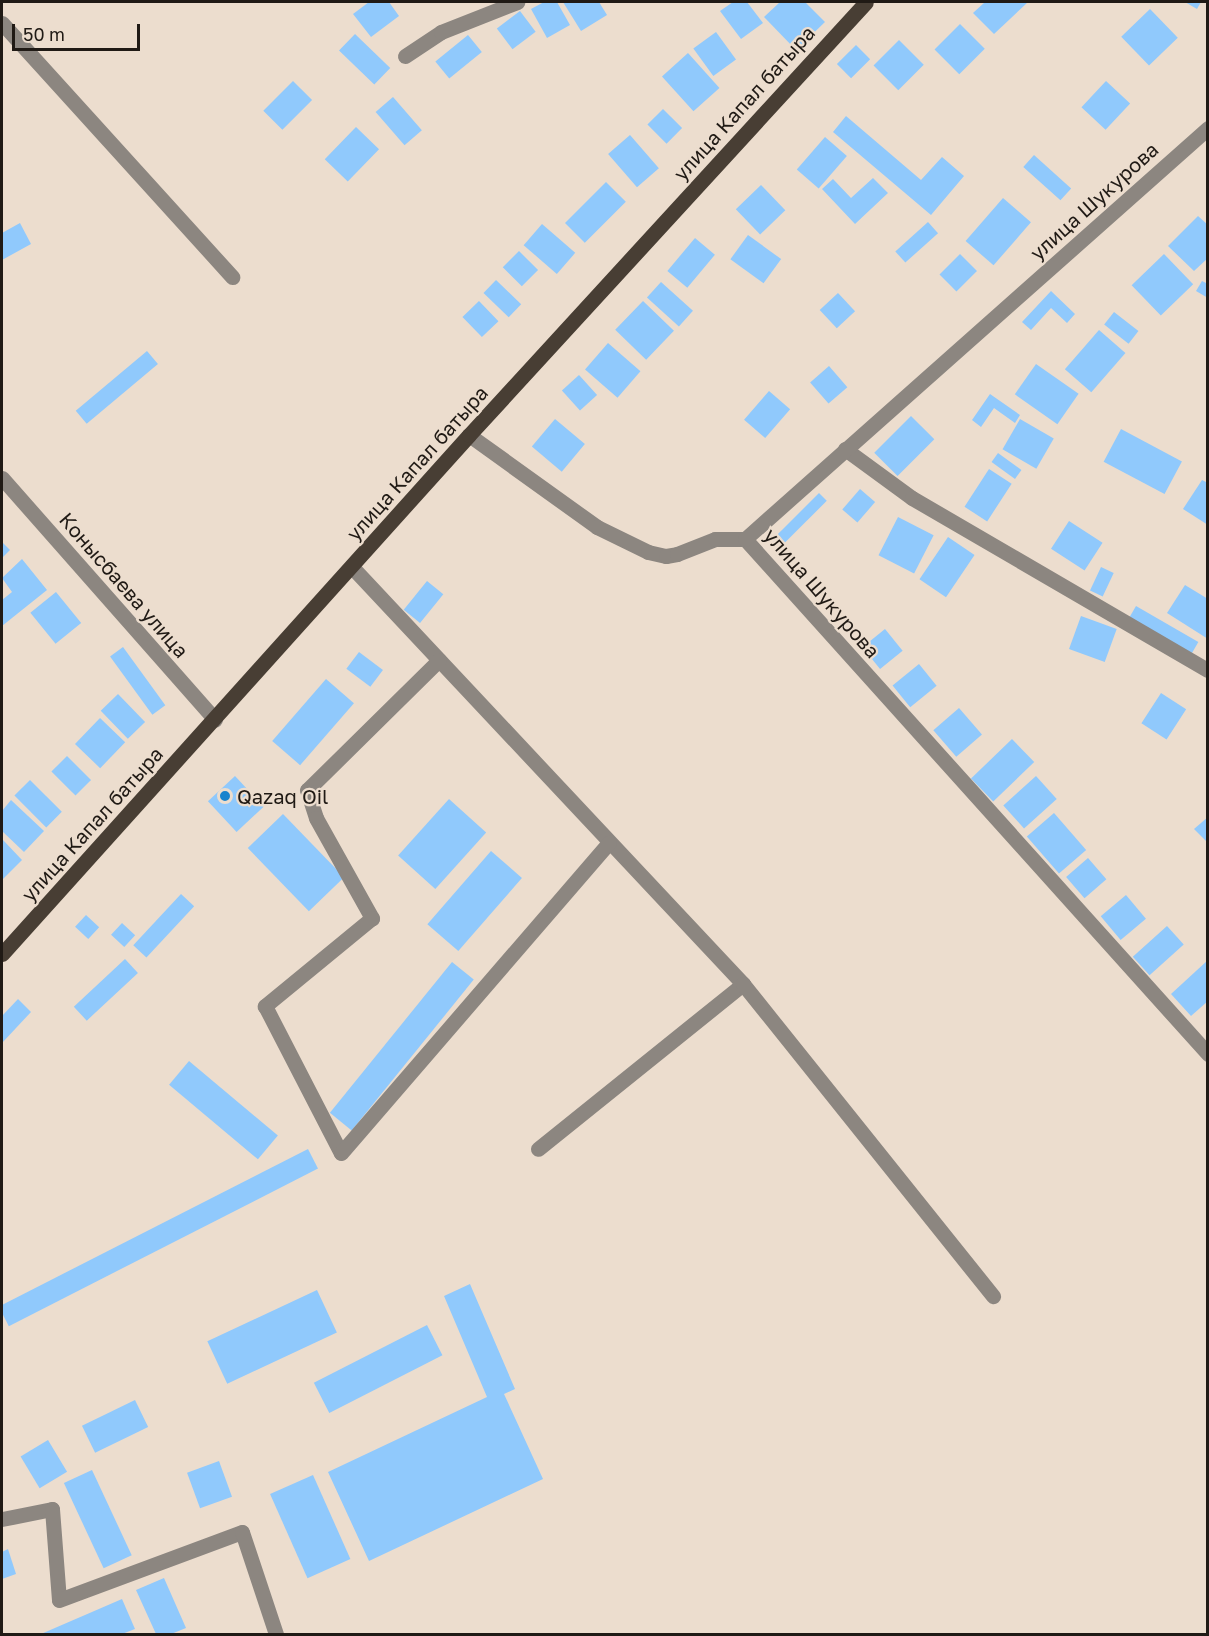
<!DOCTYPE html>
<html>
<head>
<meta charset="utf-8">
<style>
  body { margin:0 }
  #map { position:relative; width:1209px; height:1636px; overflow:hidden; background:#ecddce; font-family:"Golos Text",sans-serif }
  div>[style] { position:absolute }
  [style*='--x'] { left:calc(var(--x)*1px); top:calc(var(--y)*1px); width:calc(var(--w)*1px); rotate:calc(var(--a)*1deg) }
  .building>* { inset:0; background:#90c9fc; transform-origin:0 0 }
  .minor>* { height:15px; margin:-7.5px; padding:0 7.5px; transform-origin:7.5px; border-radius:7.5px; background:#8c8680 }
  .major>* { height:15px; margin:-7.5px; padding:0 7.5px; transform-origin:7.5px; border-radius:7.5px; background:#483e34 }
  .dots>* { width:16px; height:16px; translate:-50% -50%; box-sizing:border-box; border:3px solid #ecddce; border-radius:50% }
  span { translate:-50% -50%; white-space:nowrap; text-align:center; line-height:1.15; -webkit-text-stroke:4.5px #ecddce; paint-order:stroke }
  .street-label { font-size:20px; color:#201a15 }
  .poi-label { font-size:20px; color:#201a15 }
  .left { translate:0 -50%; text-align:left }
  .frame { position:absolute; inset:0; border:3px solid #201a15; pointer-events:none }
  .scale { position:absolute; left:12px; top:24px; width:128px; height:27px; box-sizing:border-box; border:3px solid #201a15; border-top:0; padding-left:8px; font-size:18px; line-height:21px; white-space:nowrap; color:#201a15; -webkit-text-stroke:4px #ecddce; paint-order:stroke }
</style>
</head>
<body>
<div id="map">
  <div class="building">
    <div style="clip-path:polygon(369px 2px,389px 2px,399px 16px,371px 37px,353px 14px)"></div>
    <div style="clip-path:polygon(544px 2px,557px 2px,570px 25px,547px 38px,531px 9px)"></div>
    <div style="clip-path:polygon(563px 2px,599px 2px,607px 15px,581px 31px)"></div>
    <div style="clip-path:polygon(733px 2px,747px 2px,763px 23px,741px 39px,720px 11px)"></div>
    <div style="clip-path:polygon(780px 2px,805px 2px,825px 22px,796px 50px,764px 17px)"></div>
    <div style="clip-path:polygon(985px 2px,1028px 2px,994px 34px,973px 13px)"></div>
    <div style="clip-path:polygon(1185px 2px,1201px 2px,1197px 9px)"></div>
    <div style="left:1150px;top:9px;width:40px;height:40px;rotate:46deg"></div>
    <div style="left:520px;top:11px;width:26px;height:29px;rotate:53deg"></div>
    <div style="left:960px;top:24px;width:35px;height:36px;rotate:45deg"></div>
    <div style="left:716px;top:32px;width:34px;height:28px;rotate:54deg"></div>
    <div style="left:355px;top:34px;width:49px;height:23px;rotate:44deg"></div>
    <div style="left:468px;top:35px;width:22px;height:42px;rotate:51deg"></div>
    <div style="left:899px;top:40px;width:35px;height:36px;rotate:45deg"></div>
    <div style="left:856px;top:45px;width:20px;height:27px;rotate:45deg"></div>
    <div style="left:688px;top:53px;width:47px;height:35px;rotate:48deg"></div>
    <div style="left:293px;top:81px;width:27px;height:42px;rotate:45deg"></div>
    <div style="left:1106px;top:81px;width:33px;height:36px;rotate:43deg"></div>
    <div style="left:393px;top:97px;width:44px;height:23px;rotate:49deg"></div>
    <div style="left:663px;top:109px;width:27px;height:22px;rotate:45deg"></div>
    <div style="clip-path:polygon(846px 116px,921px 180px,942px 157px,964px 176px,931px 215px,833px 132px)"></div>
    <div style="left:356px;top:127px;width:32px;height:45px;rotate:44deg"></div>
    <div style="left:630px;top:135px;width:44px;height:29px;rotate:49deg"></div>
    <div style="left:825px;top:137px;width:29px;height:43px;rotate:41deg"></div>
    <div style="left:1034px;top:155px;width:50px;height:16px;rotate:42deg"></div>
    <div style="clip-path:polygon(873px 178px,888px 193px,855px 224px,822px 189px,833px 179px,851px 198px)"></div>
    <div style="left:606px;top:182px;width:28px;height:58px;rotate:45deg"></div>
    <div style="left:761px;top:185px;width:35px;height:35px;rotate:46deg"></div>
    <div style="left:1003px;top:198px;width:37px;height:57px;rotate:41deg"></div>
    <div style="clip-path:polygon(1198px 216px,1208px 225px,1208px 258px,1194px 271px,1168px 246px)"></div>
    <div style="left:928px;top:222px;width:15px;height:44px;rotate:48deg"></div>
    <div style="clip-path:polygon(20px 223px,31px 244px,2px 260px,2px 233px)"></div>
    <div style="left:542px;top:224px;width:44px;height:28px;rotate:41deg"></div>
    <div style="left:748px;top:235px;width:41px;height:30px;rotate:36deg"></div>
    <div style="left:695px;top:238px;width:26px;height:43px;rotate:40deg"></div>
    <div style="left:519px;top:251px;width:27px;height:23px;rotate:45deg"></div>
    <div style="left:960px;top:254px;width:24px;height:29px;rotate:45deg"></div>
    <div style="left:1164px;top:254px;width:42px;height:45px;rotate:46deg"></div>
    <div style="left:496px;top:280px;width:35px;height:18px;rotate:44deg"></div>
    <div style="clip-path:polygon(1202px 281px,1208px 284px,1208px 298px,1196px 291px)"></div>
    <div style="left:661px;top:282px;width:43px;height:21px;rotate:42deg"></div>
    <div style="clip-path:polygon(1051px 291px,1075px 314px,1067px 323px,1051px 308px,1031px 330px,1022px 322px)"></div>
    <div style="left:838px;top:293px;width:25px;height:25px;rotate:47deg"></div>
    <div style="left:479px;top:301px;width:28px;height:23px;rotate:46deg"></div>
    <div style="left:643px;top:301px;width:43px;height:40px;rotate:44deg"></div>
    <div style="left:1114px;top:312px;width:31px;height:16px;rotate:38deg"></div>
    <div style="left:1099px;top:330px;width:35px;height:52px;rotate:41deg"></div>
    <div style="left:608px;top:343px;width:43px;height:35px;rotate:41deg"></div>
    <div style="left:147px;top:351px;width:17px;height:93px;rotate:50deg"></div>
    <div style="left:1036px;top:364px;width:52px;height:37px;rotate:35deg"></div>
    <div style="left:829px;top:366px;width:28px;height:25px;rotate:49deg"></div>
    <div style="left:579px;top:375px;width:27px;height:23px;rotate:48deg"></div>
    <div style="left:769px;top:391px;width:28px;height:38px;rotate:41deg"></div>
    <div style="clip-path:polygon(990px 394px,1020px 415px,1015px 423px,994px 408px,981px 427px,972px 420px)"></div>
    <div style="left:911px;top:416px;width:33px;height:52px;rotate:45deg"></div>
    <div style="left:555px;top:419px;width:39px;height:36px;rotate:40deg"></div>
    <div style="left:1020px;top:419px;width:39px;height:35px;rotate:30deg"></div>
    <div style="left:1121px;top:429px;width:69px;height:37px;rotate:28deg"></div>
    <div style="left:998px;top:453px;width:29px;height:11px;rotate:36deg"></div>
    <div style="left:989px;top:469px;width:27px;height:45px;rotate:33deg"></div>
    <div style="clip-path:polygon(1202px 480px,1208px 483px,1208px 525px,1183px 509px)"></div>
    <div style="left:860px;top:489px;width:20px;height:27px;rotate:41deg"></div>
    <div style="left:819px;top:493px;width:11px;height:69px;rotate:45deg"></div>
    <div style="left:898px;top:517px;width:40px;height:43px;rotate:27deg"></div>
    <div style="left:1069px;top:521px;width:40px;height:33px;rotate:33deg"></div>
    <div style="left:948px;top:537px;width:32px;height:51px;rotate:34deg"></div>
    <div style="clip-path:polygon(2px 542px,10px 550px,2px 558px)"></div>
    <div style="clip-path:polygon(22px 559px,47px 590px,2px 626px,2px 600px,12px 592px,2px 578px)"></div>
    <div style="left:1101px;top:567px;width:14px;height:26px;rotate:25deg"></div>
    <div style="left:427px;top:581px;width:21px;height:37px;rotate:39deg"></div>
    <div style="clip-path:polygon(1185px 585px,1208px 599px,1208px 639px,1167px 613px)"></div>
    <div style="left:56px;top:592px;width:40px;height:33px;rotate:51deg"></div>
    <div style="left:1136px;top:606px;width:72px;height:13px;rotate:30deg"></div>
    <div style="left:1081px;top:616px;width:38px;height:35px;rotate:20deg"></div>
    <div style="left:885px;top:629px;width:28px;height:29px;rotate:51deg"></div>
    <div style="left:123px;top:647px;width:72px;height:16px;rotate:54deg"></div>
    <div style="left:359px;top:652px;width:30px;height:21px;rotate:37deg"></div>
    <div style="left:919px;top:664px;width:28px;height:34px;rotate:51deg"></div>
    <div style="left:326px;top:679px;width:37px;height:82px;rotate:41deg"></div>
    <div style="left:1161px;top:693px;width:30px;height:36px;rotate:33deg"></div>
    <div style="left:118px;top:694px;width:39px;height:24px;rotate:46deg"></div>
    <div style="left:959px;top:708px;width:35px;height:34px;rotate:49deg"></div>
    <div style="left:100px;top:718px;width:35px;height:36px;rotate:44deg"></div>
    <div style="left:1012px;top:739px;width:32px;height:57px;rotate:46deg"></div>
    <div style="left:67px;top:756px;width:34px;height:22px;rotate:45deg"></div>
    <div style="left:235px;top:776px;width:42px;height:37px;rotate:47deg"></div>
    <div style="left:1036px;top:776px;width:31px;height:44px;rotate:48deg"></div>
    <div style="left:30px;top:780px;width:45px;height:22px;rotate:45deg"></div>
    <div style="left:449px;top:799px;width:50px;height:76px;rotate:42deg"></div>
    <div style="clip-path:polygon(11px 800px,44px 831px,24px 852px,2px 831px,2px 811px)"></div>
    <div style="left:1054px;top:813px;width:49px;height:36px;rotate:49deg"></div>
    <div style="left:283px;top:814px;width:88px;height:49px;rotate:46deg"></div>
    <div style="clip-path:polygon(1208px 817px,1208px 843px,1194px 829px)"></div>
    <div style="clip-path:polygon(3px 840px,22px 860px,2px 880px,2px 841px)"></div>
    <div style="left:491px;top:851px;width:41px;height:97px;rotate:41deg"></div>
    <div style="left:1088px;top:858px;width:28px;height:29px;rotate:49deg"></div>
    <div style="left:181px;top:894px;width:18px;height:70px;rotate:43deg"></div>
    <div style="left:1126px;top:895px;width:31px;height:33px;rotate:50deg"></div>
    <div style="left:86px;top:915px;width:18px;height:16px;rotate:43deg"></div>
    <div style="left:122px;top:923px;width:18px;height:16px;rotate:43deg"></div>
    <div style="left:1167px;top:926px;width:25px;height:46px;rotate:48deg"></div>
    <div style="left:125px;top:959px;width:19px;height:70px;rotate:47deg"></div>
    <div style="clip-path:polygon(1208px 960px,1208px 1001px,1191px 1016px,1171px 994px)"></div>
    <div style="left:452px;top:962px;width:28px;height:194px;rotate:39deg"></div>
    <div style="clip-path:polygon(18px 999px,31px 1012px,2px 1043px,2px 1016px)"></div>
    <div style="left:189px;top:1061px;width:116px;height:31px;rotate:40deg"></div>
    <div style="left:308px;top:1149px;width:22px;height:347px;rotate:63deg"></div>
    <div style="clip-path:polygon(470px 1284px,515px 1389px,504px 1394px,543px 1479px,369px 1561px,328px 1472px,487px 1397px,444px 1296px)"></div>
    <div style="left:317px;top:1290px;width:47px;height:121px;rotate:65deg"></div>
    <div style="left:427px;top:1325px;width:34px;height:127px;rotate:63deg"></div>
    <div style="left:135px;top:1400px;width:30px;height:59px;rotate:64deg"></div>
    <div style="left:48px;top:1440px;width:37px;height:32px;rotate:59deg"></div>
    <div style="left:219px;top:1461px;width:38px;height:34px;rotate:70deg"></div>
    <div style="left:92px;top:1470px;width:94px;height:31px;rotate:65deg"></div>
    <div style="left:313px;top:1475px;width:92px;height:47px;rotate:66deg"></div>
    <div style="clip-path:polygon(8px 1549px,16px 1574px,2px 1579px,2px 1552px)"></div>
    <div style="clip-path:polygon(164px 1578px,186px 1628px,171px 1634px,156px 1634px,136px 1590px)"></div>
    <div style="clip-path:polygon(122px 1599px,135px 1629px,122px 1634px,41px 1634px)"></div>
  </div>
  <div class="minor">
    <div style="--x:2;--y:23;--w:343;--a:47.8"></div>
    <div style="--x:405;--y:56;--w:43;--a:-33.7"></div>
    <div style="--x:441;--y:32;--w:82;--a:-21.5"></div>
    <div style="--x:469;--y:435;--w:158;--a:35.7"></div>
    <div style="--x:597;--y:527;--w:57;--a:26.1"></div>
    <div style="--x:648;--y:552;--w:18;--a:13"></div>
    <div style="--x:666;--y:556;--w:11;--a:-10"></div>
    <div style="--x:677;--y:554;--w:41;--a:-21.5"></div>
    <div style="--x:715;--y:539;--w:30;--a:0"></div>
    <div style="--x:845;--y:449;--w:83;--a:36.2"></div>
    <div style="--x:912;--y:498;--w:342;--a:30.2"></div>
    <div style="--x:2;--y:478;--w:322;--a:48.6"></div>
    <div style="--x:745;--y:539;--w:693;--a:48.04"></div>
    <div style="--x:745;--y:539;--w:619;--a:-41.6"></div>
    <div style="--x:352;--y:567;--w:572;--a:46.84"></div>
    <div style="--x:743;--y:984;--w:263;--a:141.2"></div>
    <div style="--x:439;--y:660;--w:185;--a:135.4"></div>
    <div style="--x:307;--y:790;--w:29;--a:72"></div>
    <div style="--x:316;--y:818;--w:115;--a:60.8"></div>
    <div style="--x:372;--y:918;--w:139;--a:140.6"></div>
    <div style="--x:265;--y:1006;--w:165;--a:62.7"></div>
    <div style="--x:341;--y:1153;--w:410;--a:-49.2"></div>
    <div style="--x:743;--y:984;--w:400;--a:51.3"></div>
    <div style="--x:2;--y:1519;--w:51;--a:-11.3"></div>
    <div style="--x:52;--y:1509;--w:91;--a:85.6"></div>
    <div style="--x:59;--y:1600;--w:195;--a:-20.4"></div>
    <div style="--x:242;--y:1532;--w:108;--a:71.6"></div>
  </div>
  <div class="major">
    <div style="--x:2;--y:954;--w:698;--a:-48.02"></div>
    <div style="--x:469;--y:435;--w:587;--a:-47.48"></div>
  </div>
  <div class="dots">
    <div style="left:225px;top:796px;background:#1983cd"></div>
  </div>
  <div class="street-label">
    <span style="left:744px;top:103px;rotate:-48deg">улица Капал батыра</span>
    <span style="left:1094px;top:201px;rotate:-42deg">улица Шукурова</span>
    <span style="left:417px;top:463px;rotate:-48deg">улица Капал батыра</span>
    <span style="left:124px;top:585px;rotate:49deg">Конысбаева улица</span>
    <span style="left:822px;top:593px;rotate:49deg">улица Шукурова</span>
    <span style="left:92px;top:824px;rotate:-48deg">улица Капал батыра</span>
  </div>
  <div class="poi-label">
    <span class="left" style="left:237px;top:796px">Qazaq Oil</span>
  </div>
  <div class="frame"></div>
  <div class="scale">50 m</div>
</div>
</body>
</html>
